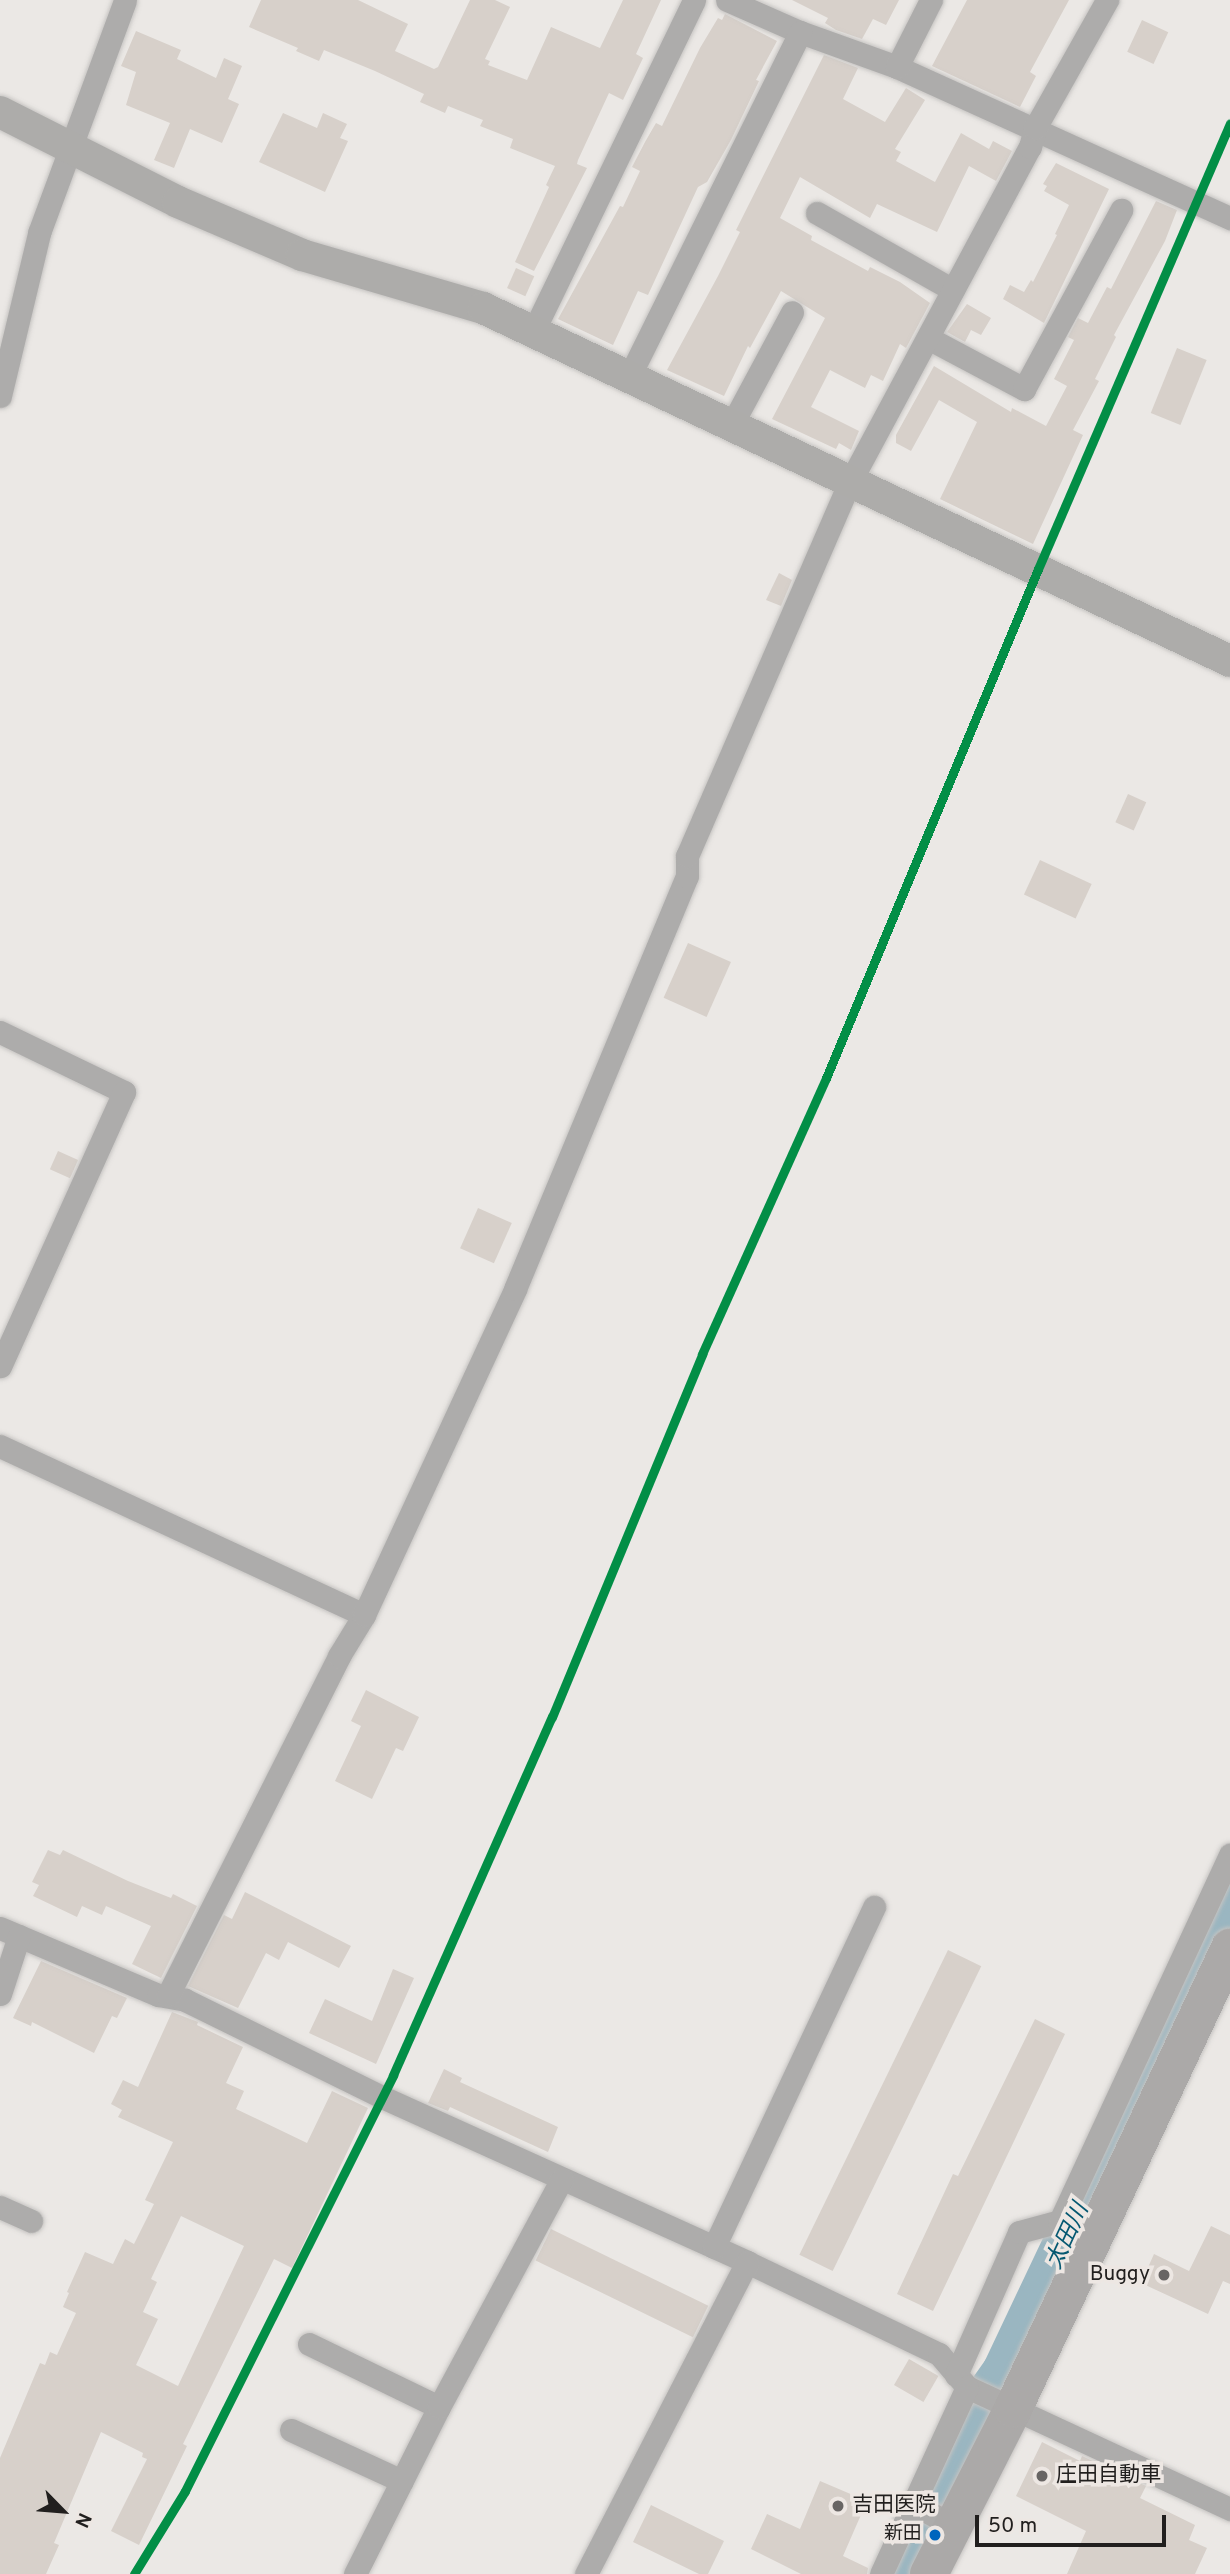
<!DOCTYPE html>
<html>
<head>
<meta charset="utf-8">
<style>
  body { margin:0 }
  #map { position:relative; width:1230px; height:2574px; overflow:hidden; background:#ebe8e5; font-family:Overpass,"Noto Sans JP",sans-serif }
  div>[style] { position:absolute }
  [style*='--x'] { left:calc(var(--x)*1px); top:calc(var(--y)*1px); width:calc(var(--w)*1px); rotate:calc(var(--a)*1deg) }
  .river>* { height:46px; margin:-23px; padding:0 23px; transform-origin:23px; border-radius:23px; background:#9ab6c1 }
  .building>* { inset:0; background:#d7d0ca; transform-origin:0 0 }
  .roads { filter:drop-shadow(0 0 2px #c6c4c2) drop-shadow(0 0 2px #c6c4c2) }
  .street>* { height:23px; margin:-11.5px; padding:0 11.5px; transform-origin:11.5px; border-radius:11.5px; background:#adacab }
  .secondary>* { height:32px; margin:-16px; padding:0 16px; transform-origin:16px; border-radius:16px; background:#adacaa }
  .highway>* { height:38px; margin:-19px; padding:0 19px; transform-origin:19px; border-radius:19px; background:#aba9a8 }
  .rail-1>* { height:9px; margin:-4.5px; padding:0 4.5px; transform-origin:4.5px; border-radius:4.5px; background:#028e46 }
  .dots>* { width:19px; height:19px; translate:-50% -50%; box-sizing:border-box; border:4px solid #ede7e3; border-radius:50% }
  span { translate:-50% -50%; white-space:nowrap; text-align:center; line-height:1.15; -webkit-text-stroke:7px #ede7e3; paint-order:stroke }
  .bus-label { font-size:19px; color:#211f1e }
  .right { translate:-100% -50%; text-align:right }
  .poi-label { font-size:21px; color:#211f1e }
  .left { translate:0 -50%; text-align:left }
  .water-label { font-size:23px; color:#055871; font-style:italic }
  .north { position:absolute; left:28px; top:2476px; width:70px; height:70px; -webkit-text-stroke:5px #ede7e3; paint-order:stroke; rotate:115deg; font-size:19px; font-weight:700; line-height:28px; text-align:center; color:#211f1e }
  .north::after { content:''; display:block; margin:auto; width:24px; height:32px; background:#211f1e; clip-path:polygon(50% 0,100% 100%,50% 72%,0 100%) }
  .scale { position:absolute; left:975px; top:2515px; width:191px; height:32px; box-sizing:border-box; border:4px solid #211f1e; border-top:0; padding-left:9px; font-size:21px; line-height:24px; white-space:nowrap; color:#211f1e; -webkit-text-stroke:5px #ede7e3; paint-order:stroke }
</style>
</head>
<body>
<div id="map">
  <div class="river">
    <div style="--x:902;--y:2574;--w:157;--a:-66.7"></div>
    <div style="--x:964;--y:2430;--w:71;--a:-54.7"></div>
    <div style="--x:1005;--y:2372;--w:526;--a:-64.65"></div>
  </div>
  <div class="building">
    <div style="clip-path:polygon(261px 0,358px 0,408px 24px,395px 51px,434px 69px,438px 67px,470px 0,495px 0,510px 7px,485px 59px,490px 61px,488px 65px,527px 80px,551px 27px,600px 48px,623px 0,661px 0,636px 54px,643px 58px,623px 100px,609px 93px,578px 160px,577px 164px,587px 168px,534px 271px,515px 262px,549px 187px,546px 185px,555px 166px,510px 148px,513px 139px,480px 126px,483px 120px,448px 106px,445px 113px,420px 102px,424px 94px,375px 71px,324px 50px,319px 61px,296px 51px,298px 48px,249px 27px)"></div>
    <div style="clip-path:polygon(792px 0,899px 0,886px 25px,873px 19px,862px 39px,836px 30px,825px 23px,828px 18px)"></div>
    <div style="clip-path:polygon(967px 0,1069px 0,1030px 72px,1036px 76px,1020px 107px,932px 66px)"></div>
    <div style="clip-path:polygon(725px 14px,777px 41px,756px 80px,759px 81px,731px 140px,707px 182px,698px 187px,648px 295px,638px 291px,613px 345px,558px 319px,620px 206px,623px 207px,640px 171px,632px 167px,645px 142px,656px 123px,662px 126px,700px 48px,718px 18px,722px 20px)"></div>
    <div style="left:1142px;top:20px;width:29px;height:35px;rotate:25deg"></div>
    <div style="clip-path:polygon(136px 31px,181px 50px,177px 59px,216px 78px,224px 58px,242px 66px,228px 99px,239px 104px,222px 143px,190px 129px,174px 168px,154px 160px,170px 123px,126px 105px,136px 72px,121px 66px)"></div>
    <div style="clip-path:polygon(824px 55px,858px 68px,843px 99px,885px 122px,906px 88px,925px 100px,895px 149px,901px 152px,896px 161px,935px 182px,961px 133px,989px 149px,993px 141px,1012px 151px,996px 181px,969px 166px,937px 232px,877px 204px,870px 218px,800px 177px,780px 218px,812px 236px,811px 240px,868px 271px,870px 267px,900px 282px,930px 303px,906px 348px,900px 344px,883px 381px,871px 375px,865px 388px,830px 370px,811px 407px,859px 431px,851px 450px,839px 443px,836px 449px,772px 419px,825px 318px,781px 291px,750px 348px,748px 346px,724px 396px,667px 370px,718px 276px,740px 232px,736px 230px)"></div>
    <div style="clip-path:polygon(283px 113px,317px 128px,323px 113px,347px 124px,340px 138px,348px 141px,325px 192px,259px 162px)"></div>
    <div style="clip-path:polygon(1056px 163px,1109px 189px,1044px 323px,1003px 299px,1010px 285px,1024px 292px,1031px 280px,1033px 282px,1057px 235px,1055px 234px,1069px 205px,1044px 191px,1047px 186px,1043px 184px)"></div>
    <div style="clip-path:polygon(1156px 201px,1177px 210px,1165px 241px,1114px 335px,1116px 337px,1095px 379px,1099px 381px,1073px 430px,1083px 435px,1033px 544px,940px 499px,977px 422px,939px 400px,911px 451px,896px 443px,896px 435px,934px 366px,1011px 412px,1012px 408px,1046px 426px,1067px 386px,1054px 379px,1074px 340px,1068px 337px,1078px 318px,1088px 323px,1107px 287px,1111px 289px)"></div>
    <div style="left:516px;top:268px;width:20px;height:22px;rotate:24deg"></div>
    <div style="clip-path:polygon(967px 304px,991px 318px,981px 335px,971px 330px,965px 342px,947px 332px)"></div>
    <div style="left:1177px;top:348px;width:32px;height:70px;rotate:22deg"></div>
    <div style="clip-path:polygon(779px 573px,792px 580px,781px 606px,766px 600px)"></div>
    <div style="left:1128px;top:794px;width:20px;height:31px;rotate:24deg"></div>
    <div style="left:1040px;top:860px;width:57px;height:38px;rotate:25deg"></div>
    <div style="left:688px;top:943px;width:47px;height:60px;rotate:24deg"></div>
    <div style="left:58px;top:1151px;width:22px;height:20px;rotate:24deg"></div>
    <div style="left:478px;top:1208px;width:37px;height:44px;rotate:24deg"></div>
    <div style="clip-path:polygon(366px 1690px,419px 1717px,403px 1751px,396px 1748px,372px 1799px,335px 1781px,361px 1726px,351px 1721px)"></div>
    <div style="clip-path:polygon(48px 1850px,60px 1855px,63px 1850px,128px 1881px,171px 1898px,173px 1894px,197px 1906px,161px 1978px,132px 1964px,151px 1926px,106px 1906px,102px 1915px,82px 1906px,77px 1917px,33px 1896px,39px 1885px,32px 1882px)"></div>
    <div style="clip-path:polygon(245px 1892px,351px 1946px,339px 1968px,288px 1942px,279px 1960px,266px 1953px,238px 2008px,188px 1986px,224px 1915px,232px 1919px)"></div>
    <div style="left:948px;top:1950px;width:37px;height:339px;rotate:26deg"></div>
    <div style="clip-path:polygon(41px 1961px,127px 1998px,117px 2018px,112px 2016px,94px 2053px,32px 2022px,31px 2026px,13px 2018px)"></div>
    <div style="clip-path:polygon(393px 1969px,414px 1978px,376px 2064px,309px 2033px,325px 1999px,372px 2021px)"></div>
    <div style="clip-path:polygon(evenodd,172px 2012px,198px 2022px,197px 2025px,243px 2047px,226px 2083px,244px 2091px,236px 2109px,307px 2143px,332px 2091px,368px 2108px,292px 2268px,274px 2259px,183px 2444px,187px 2446px,139px 2545px,111px 2531px,147px 2459px,142px 2457px,143px 2453px,101px 2432px,54px 2543px,59px 2545px,46px 2574px,0 2574px,0 2458px,40px 2363px,45px 2365px,50px 2352px,57px 2355px,76px 2313px,63px 2307px,69px 2293px,67px 2292px,85px 2252px,113px 2264px,125px 2239px,134px 2244px,154px 2204px,145px 2200px,173px 2142px,118px 2117px,122px 2110px,111px 2104px,123px 2080px,138px 2087px,172px 2012px,181px 2216px,244px 2246px,178px 2386px,136px 2365px,158px 2319px,143px 2312px,157px 2282px,151px 2279px,181px 2216px)"></div>
    <div style="clip-path:polygon(1035px 2019px,1065px 2034px,933px 2311px,897px 2294px,953px 2174px,958px 2176px)"></div>
    <div style="clip-path:polygon(444px 2069px,462px 2078px,460px 2082px,558px 2127px,548px 2152px,450px 2107px,448px 2111px,428px 2103px)"></div>
    <div style="clip-path:polygon(1211px 2226px,1230px 2235px,1230px 2284px,1223px 2281px,1208px 2314px,1141px 2283px,1154px 2254px,1189px 2271px)"></div>
    <div style="left:551px;top:2229px;width:175px;height:35px;rotate:26deg"></div>
    <div style="left:909px;top:2359px;width:34px;height:30px;rotate:30deg"></div>
    <div style="clip-path:polygon(1042px 2442px,1080px 2461px,1082px 2456px,1146px 2486px,1140px 2498px,1195px 2525px,1189px 2540px,1207px 2548px,1195px 2574px,1067px 2574px,1086px 2531px,1016px 2496px)"></div>
    <div style="clip-path:polygon(820px 2481px,867px 2501px,843px 2556px,868px 2568px,867px 2574px,801px 2574px,751px 2549px,767px 2514px,800px 2529px)"></div>
    <div style="clip-path:polygon(651px 2505px,724px 2541px,708px 2574px,699px 2574px,633px 2542px)"></div>
  </div>
  <div class="roads">
    <div class="street">
      <div style="--x:727;--y:0;--w:80;--a:23.7"></div>
      <div style="--x:800;--y:32;--w:103;--a:19.8"></div>
      <div style="--x:897;--y:67;--w:366;--a:24.4"></div>
      <div style="--x:897;--y:67;--w:75;--a:-63.1"></div>
      <div style="--x:817;--y:213;--w:156;--a:29.5"></div>
      <div style="--x:533;--y:332;--w:369;--a:-64.1"></div>
      <div style="--x:928;--y:338;--w:109;--a:28"></div>
      <div style="--x:1024;--y:389;--w:204;--a:-61.5"></div>
      <div style="--x:629;--y:377;--w:385;--a:-63.6"></div>
      <div style="--x:0;--y:396;--w:168;--a:-76.5"></div>
      <div style="--x:39;--y:233;--w:248;--a:-69.7"></div>
      <div style="--x:731;--y:426;--w:129;--a:-61.8"></div>
      <div style="--x:0;--y:1032;--w:138;--a:25.8"></div>
      <div style="--x:124;--y:1092;--w:301;--a:114.3"></div>
      <div style="--x:0;--y:1446;--w:401;--a:24.9"></div>
      <div style="--x:0;--y:1928;--w:172;--a:23"></div>
      <div style="--x:158;--y:1995;--w:27;--a:10"></div>
      <div style="--x:185;--y:2000;--w:220;--a:26.2"></div>
      <div style="--x:382;--y:2097;--w:401;--a:24.3"></div>
      <div style="--x:747;--y:2262;--w:213;--a:25.6"></div>
      <div style="--x:939;--y:2354;--w:43;--a:49.7"></div>
      <div style="--x:967;--y:2387;--w:290;--a:24.9"></div>
      <div style="--x:0;--y:1994;--w:61;--a:-71.9"></div>
      <div style="--x:168;--y:1995;--w:380;--a:-63.2"></div>
      <div style="--x:339;--y:1656;--w:48;--a:-58.6"></div>
      <div style="--x:364;--y:1615;--w:359;--a:-65.1"></div>
      <div style="--x:515;--y:1289;--w:447;--a:-67.4"></div>
      <div style="--x:687;--y:876;--w:20;--a:-90"></div>
      <div style="--x:687;--y:856;--w:408;--a:-66.5"></div>
      <div style="--x:850;--y:482;--w:380;--a:-61.8"></div>
      <div style="--x:1030;--y:147;--w:20;--a:-75"></div>
      <div style="--x:1035;--y:128;--w:147;--a:-60.6"></div>
      <div style="--x:0;--y:2207;--w:34;--a:24"></div>
      <div style="--x:714;--y:2247;--w:376;--a:-64.8"></div>
      <div style="--x:309;--y:2344;--w:144;--a:25.9"></div>
      <div style="--x:956;--y:2375;--w:156;--a:-66.2"></div>
      <div style="--x:1019;--y:2232;--w:42;--a:-15"></div>
      <div style="--x:1060;--y:2221;--w:404;--a:-65.1"></div>
      <div style="--x:291;--y:2430;--w:122;--a:24.7"></div>
      <div style="--x:913;--y:2504;--w:44;--a:28.3"></div>
      <div style="--x:355;--y:2574;--w:187;--a:-63.3"></div>
      <div style="--x:439;--y:2407;--w:259;--a:-61.7"></div>
      <div style="--x:586;--y:2574;--w:351;--a:-62.7"></div>
      <div style="--x:881;--y:2574;--w:206;--a:-65.3"></div>
    </div>
    <div class="secondary">
      <div style="--x:0;--y:112;--w:199;--a:26.8"></div>
      <div style="--x:178;--y:202;--w:135;--a:23.1"></div>
      <div style="--x:302;--y:255;--w:189;--a:16.3"></div>
      <div style="--x:483;--y:308;--w:826;--a:25.29"></div>
    </div>
    <div class="highway">
      <div style="--x:929;--y:2574;--w:185;--a:-63"></div>
      <div style="--x:1013;--y:2409;--w:510;--a:-64.79"></div>
    </div>
  </div>
  <div class="rail-1">
    <div style="--x:134;--y:2574;--w:97;--a:-58.4"></div>
    <div style="--x:185;--y:2491;--w:465;--a:-63.4"></div>
    <div style="--x:393;--y:2075;--w:392;--a:-66.1"></div>
    <div style="--x:552;--y:1717;--w:393;--a:-67.5"></div>
    <div style="--x:702;--y:1354;--w:303;--a:-65.8"></div>
    <div style="--x:826;--y:1078;--w:551;--a:-67.39"></div>
    <div style="--x:1038;--y:569;--w:485;--a:-66.7"></div>
  </div>
  <div class="dots">
    <div style="left:1164px;top:2275px;background:#686564"></div>
    <div style="left:1042px;top:2476px;background:#686564"></div>
    <div style="left:838px;top:2506px;background:#686564"></div>
    <div style="left:935px;top:2535px;background:#0065bd"></div>
  </div>
  <div class="bus-label">
    <span class="right" style="left:922px;top:2535px">新田</span>
  </div>
  <div class="poi-label">
    <span class="right" style="left:1150px;top:2275px">Buggy</span>
    <span class="left" style="left:1056px;top:2476px">庄田自動車</span>
    <span class="left" style="left:852px;top:2506px">吉田医院</span>
  </div>
  <div class="water-label">
    <span style="left:1069px;top:2237px;rotate:-65deg">太田川</span>
  </div>
  <div class="north">N</div>
  <div class="scale">50 m</div>
</div>
</body>
</html>
